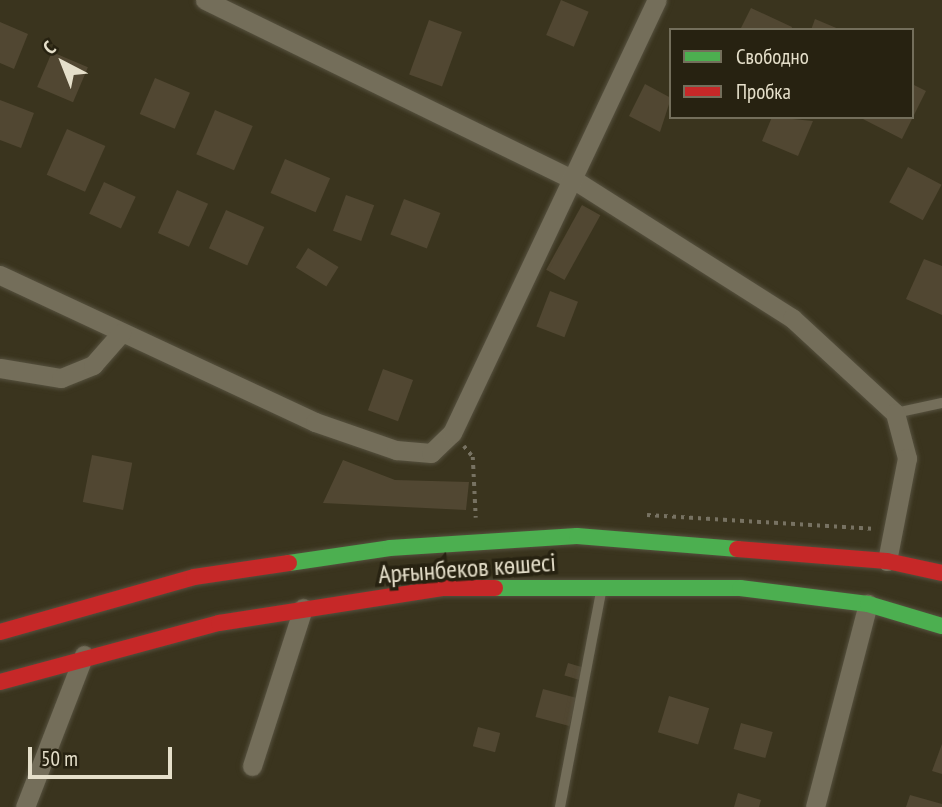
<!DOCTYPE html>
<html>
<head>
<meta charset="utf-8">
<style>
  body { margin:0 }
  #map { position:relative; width:942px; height:807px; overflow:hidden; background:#3a341e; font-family:"PT Sans Narrow",sans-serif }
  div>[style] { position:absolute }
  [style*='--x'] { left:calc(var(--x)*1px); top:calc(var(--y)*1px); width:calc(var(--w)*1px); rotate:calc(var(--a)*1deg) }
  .building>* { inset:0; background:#514732; transform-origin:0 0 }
  .path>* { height:3.5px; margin-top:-1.75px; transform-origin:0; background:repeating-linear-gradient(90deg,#777262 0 3.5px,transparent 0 8.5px) }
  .roads { filter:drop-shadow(0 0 2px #56513f) drop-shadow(0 0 2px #56513f) }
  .lane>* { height:10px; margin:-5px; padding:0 5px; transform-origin:5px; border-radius:5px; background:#746e5a }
  .street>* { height:19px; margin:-9.5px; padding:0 9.5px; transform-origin:9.5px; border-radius:9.5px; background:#746e5a }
  .fast>* { height:16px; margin:-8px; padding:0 8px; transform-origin:8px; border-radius:8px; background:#4caf50 }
  .jam>* { height:16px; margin:-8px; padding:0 8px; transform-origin:8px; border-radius:8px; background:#c62828 }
  span { translate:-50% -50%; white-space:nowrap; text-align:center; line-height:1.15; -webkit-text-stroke:7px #272211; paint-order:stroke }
  .street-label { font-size:26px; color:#e5dfca }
  .legend { position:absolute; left:669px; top:28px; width:245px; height:91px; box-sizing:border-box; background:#272211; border:2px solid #736e5b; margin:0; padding:9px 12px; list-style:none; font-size:21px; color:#e5dfca }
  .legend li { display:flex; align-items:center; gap:14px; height:35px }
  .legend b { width:35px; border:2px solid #736e5b }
  .north { position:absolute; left:28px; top:28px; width:70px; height:70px; -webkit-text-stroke:5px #272211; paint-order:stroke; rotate:318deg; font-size:19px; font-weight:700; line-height:28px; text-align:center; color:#e5dfca }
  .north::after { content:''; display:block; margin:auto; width:24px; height:32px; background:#e5dfca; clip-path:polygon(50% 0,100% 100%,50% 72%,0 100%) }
  .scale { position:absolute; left:28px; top:747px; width:144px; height:32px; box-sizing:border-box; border:4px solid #e5dfca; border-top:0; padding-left:9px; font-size:21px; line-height:24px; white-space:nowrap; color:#e5dfca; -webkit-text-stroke:5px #272211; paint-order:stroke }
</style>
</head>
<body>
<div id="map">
  <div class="building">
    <div style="left:561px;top:0;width:30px;height:38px;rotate:23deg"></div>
    <div style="clip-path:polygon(751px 8px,792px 27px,791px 30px,740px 30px)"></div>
    <div style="clip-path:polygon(815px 19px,841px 30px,811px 30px)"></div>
    <div style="left:429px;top:20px;width:35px;height:58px;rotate:20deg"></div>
    <div style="clip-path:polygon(0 22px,28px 34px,14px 69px,0 63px)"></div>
    <div style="left:52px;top:52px;width:39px;height:38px;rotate:23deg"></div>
    <div style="left:155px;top:78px;width:38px;height:39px;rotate:23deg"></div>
    <div style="clip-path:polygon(645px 84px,671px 98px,660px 132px,629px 116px)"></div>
    <div style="clip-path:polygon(912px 84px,926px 91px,902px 139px,859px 117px,912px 117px)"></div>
    <div style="clip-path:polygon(0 100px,34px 113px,21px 148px,0 140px)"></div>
    <div style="left:215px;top:110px;width:41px;height:48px;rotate:23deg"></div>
    <div style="clip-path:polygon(772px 117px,813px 121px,798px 156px,762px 141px)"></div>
    <div style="left:67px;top:129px;width:42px;height:50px;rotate:24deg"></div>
    <div style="left:285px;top:159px;width:49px;height:37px;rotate:23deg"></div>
    <div style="left:908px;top:167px;width:38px;height:40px;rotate:28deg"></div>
    <div style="left:104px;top:182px;width:35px;height:35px;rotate:25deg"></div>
    <div style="left:177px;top:190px;width:34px;height:47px;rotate:24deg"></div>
    <div style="left:346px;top:195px;width:30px;height:38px;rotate:20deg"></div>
    <div style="left:404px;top:199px;width:39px;height:38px;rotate:21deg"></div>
    <div style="left:582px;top:205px;width:21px;height:74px;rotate:29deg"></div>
    <div style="left:226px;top:210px;width:42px;height:42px;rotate:24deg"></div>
    <div style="left:308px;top:248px;width:36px;height:23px;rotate:32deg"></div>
    <div style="clip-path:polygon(924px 259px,942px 266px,942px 315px,906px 299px)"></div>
    <div style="left:550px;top:291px;width:30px;height:38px;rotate:21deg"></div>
    <div style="left:383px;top:369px;width:32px;height:44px;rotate:20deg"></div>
    <div style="left:92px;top:455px;width:41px;height:48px;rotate:11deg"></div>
    <div style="clip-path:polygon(343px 460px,395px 480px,469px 482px,466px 510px,323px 503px)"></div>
    <div style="left:568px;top:663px;width:15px;height:13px;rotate:16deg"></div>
    <div style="left:543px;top:689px;width:35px;height:29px;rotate:15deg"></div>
    <div style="left:669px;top:696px;width:42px;height:38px;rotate:17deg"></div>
    <div style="left:741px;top:723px;width:33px;height:27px;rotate:16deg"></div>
    <div style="left:478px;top:727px;width:23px;height:20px;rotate:15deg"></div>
    <div style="clip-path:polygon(942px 744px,942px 774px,932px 771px)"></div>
    <div style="clip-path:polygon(738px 793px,761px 800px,759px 807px,734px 807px)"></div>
    <div style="clip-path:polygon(910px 795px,942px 804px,942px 807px,906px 807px)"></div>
  </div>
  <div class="path">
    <div style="--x:464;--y:446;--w:14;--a:51"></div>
    <div style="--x:473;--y:457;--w:61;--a:87.2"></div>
    <div style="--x:647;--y:515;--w:226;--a:3.5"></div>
  </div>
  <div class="roads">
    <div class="lane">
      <div style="--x:895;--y:413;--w:48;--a:-12"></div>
      <div style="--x:560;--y:807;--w:218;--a:-79.2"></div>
    </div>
    <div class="street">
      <div style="--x:205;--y:0;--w:413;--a:26"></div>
      <div style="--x:576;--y:181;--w:256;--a:32.4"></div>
      <div style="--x:792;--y:318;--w:140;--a:42.7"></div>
      <div style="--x:895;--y:413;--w:47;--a:75.1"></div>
      <div style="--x:907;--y:458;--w:105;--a:101"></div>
      <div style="--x:0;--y:275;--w:348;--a:25"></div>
      <div style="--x:315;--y:422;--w:86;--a:19.1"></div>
      <div style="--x:396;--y:450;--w:35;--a:5"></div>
      <div style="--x:431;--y:453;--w:29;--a:-44"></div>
      <div style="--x:452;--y:433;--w:479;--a:-64.7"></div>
      <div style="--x:0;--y:368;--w:62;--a:9.3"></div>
      <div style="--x:61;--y:378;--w:35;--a:-22"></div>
      <div style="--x:93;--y:365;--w:43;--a:-48.8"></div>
      <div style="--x:252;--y:766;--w:166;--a:-72.1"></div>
      <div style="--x:25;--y:807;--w:163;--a:-68.8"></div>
      <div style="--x:815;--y:807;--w:210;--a:-75.4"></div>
    </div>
    <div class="fast">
      <div style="--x:289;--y:563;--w:102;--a:-8.4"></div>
      <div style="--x:390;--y:548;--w:187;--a:-3.7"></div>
      <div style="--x:577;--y:536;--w:161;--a:4.6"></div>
      <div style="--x:495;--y:588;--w:245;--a:0"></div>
      <div style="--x:740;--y:588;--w:129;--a:7.1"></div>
      <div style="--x:868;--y:604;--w:77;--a:16.6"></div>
    </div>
    <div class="jam">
      <div style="--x:737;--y:549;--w:150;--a:4.6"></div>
      <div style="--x:887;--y:561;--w:56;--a:12.3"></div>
      <div style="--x:0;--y:632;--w:202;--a:-15.8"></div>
      <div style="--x:194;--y:577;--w:96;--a:-8.4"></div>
      <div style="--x:0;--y:682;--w:227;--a:-15.1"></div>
      <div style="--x:219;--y:623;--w:226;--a:-8.9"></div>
      <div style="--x:442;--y:588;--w:53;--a:0"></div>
    </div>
  </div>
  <div class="street-label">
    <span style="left:467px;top:568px;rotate:-4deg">Арғынбеков көшесі</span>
  </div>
  <ul class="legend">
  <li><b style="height:9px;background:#4caf50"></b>Свободно</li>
  <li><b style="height:9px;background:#c62828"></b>Пробка</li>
  </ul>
  <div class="north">С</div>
  <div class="scale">50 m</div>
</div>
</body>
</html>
